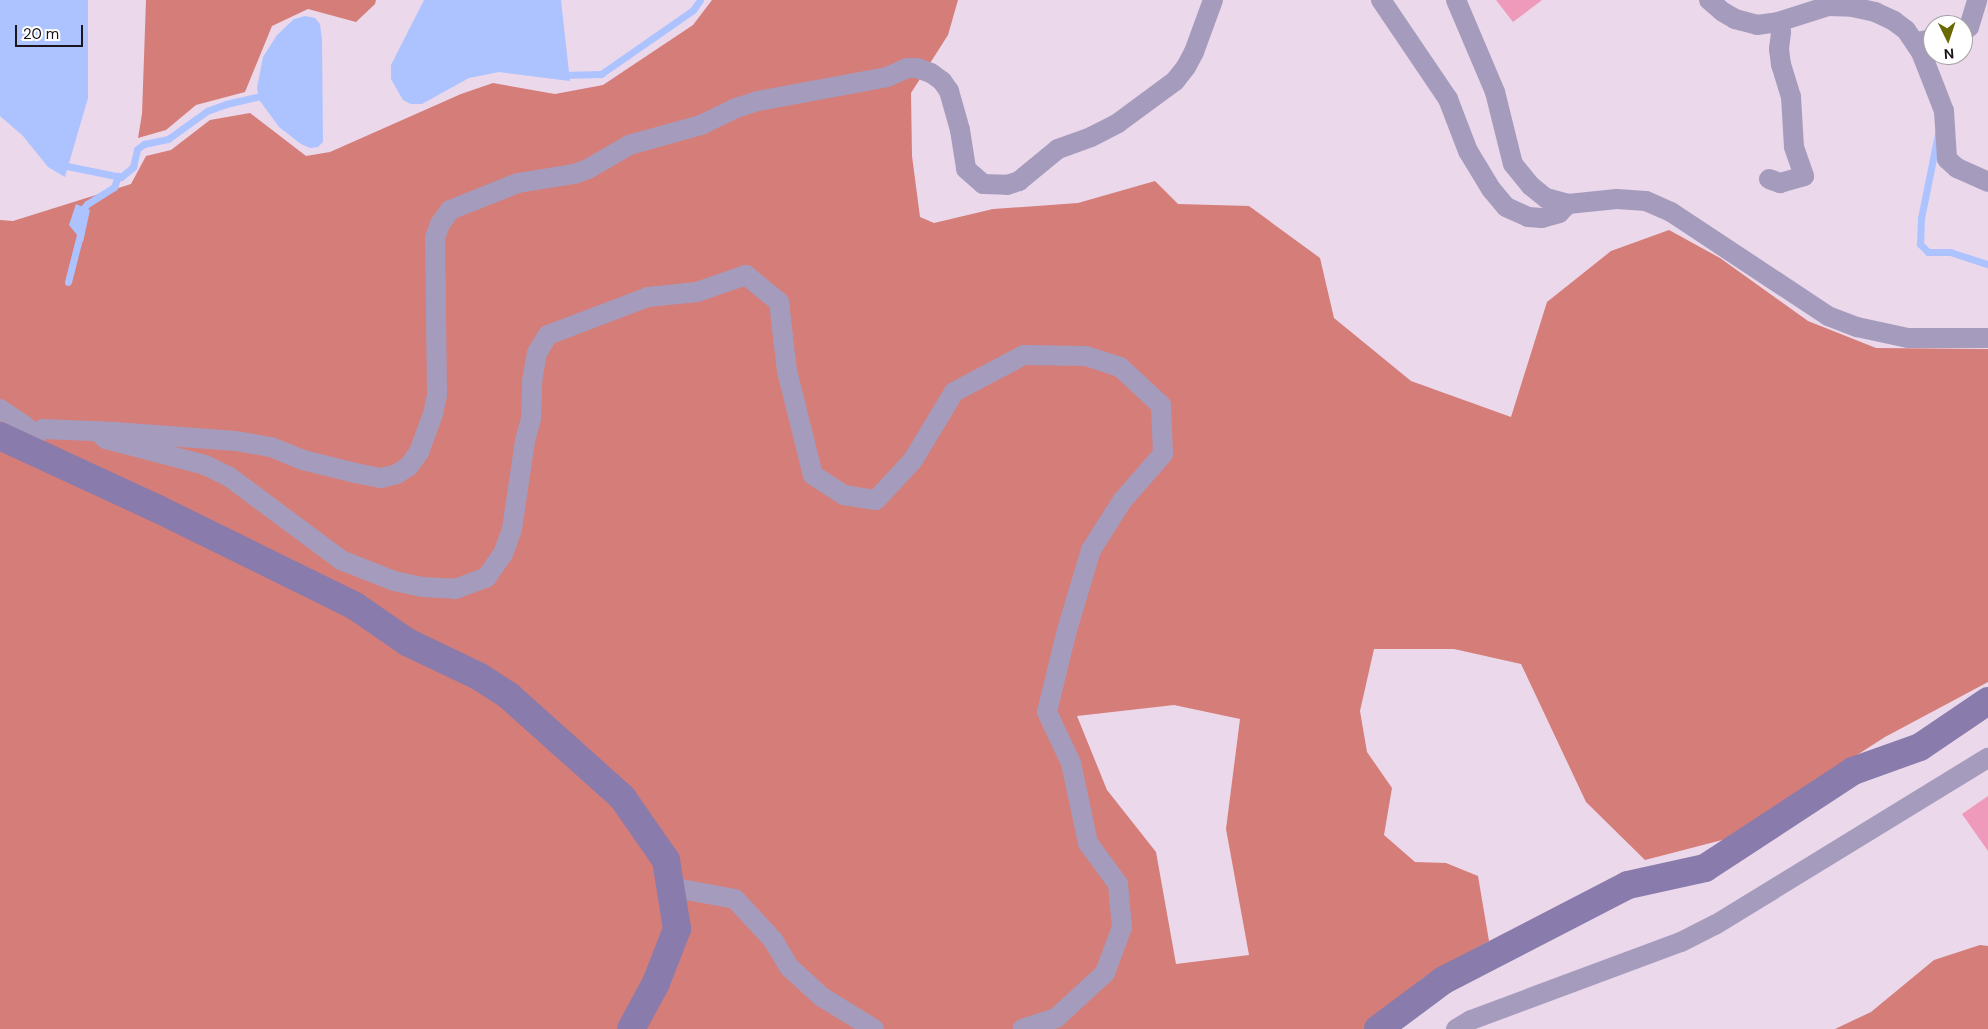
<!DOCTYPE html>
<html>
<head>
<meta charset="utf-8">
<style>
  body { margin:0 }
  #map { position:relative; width:1988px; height:1029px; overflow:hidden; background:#ebd8ea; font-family:"DM Sans",sans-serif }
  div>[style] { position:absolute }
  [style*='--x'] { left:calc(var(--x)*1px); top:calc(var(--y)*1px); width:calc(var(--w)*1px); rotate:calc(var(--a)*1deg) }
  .forest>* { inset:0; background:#d57d79 }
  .water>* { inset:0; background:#adc3ff }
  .stream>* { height:7px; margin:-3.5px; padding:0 3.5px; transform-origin:3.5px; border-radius:3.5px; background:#adc3ff }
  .building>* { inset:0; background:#ef99bb }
  .street>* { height:20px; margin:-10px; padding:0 10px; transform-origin:10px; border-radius:10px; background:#a59cbd }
  .secondary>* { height:28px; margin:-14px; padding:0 14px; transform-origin:14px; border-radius:14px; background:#897bac }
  span { translate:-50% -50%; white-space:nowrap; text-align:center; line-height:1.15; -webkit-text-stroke:5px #fff; paint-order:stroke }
  .north { position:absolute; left:1923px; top:15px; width:50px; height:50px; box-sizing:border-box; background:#fff; border:1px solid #a4a2a4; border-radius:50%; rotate:176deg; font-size:14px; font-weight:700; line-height:20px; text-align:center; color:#1c161c }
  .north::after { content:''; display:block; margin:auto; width:18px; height:22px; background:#6a6904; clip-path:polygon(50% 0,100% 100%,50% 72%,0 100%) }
  .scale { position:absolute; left:15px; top:25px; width:68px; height:22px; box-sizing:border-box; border:2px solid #1c161c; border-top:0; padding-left:6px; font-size:15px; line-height:18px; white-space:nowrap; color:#1c161c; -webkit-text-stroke:4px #fff; paint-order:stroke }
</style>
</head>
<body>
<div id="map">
  <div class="forest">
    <div style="clip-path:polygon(146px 0,376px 0,375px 4px,356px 22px,308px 9px,272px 26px,245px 92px,196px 105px,166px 130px,138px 138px,142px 114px)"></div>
    <div style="clip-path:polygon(evenodd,712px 0,958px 0,948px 35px,911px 93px,912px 156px,920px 217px,934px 223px,993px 209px,1078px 203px,1155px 181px,1178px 204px,1249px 206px,1320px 258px,1334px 318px,1411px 381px,1511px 417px,1547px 302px,1611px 251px,1669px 230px,1720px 258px,1808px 321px,1876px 348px,1988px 349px,1988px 682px,1885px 737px,1726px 839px,1645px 860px,1586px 802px,1521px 664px,1454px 649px,1374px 649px,1360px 711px,1367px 752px,1392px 788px,1384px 835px,1415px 862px,1446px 863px,1478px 876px,1489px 941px,1423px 978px,1368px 1029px,0 1029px,0 220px,13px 221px,131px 184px,146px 156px,171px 150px,210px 120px,250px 113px,306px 156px,330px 152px,461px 94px,493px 83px,555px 94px,603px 85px,693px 25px,712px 0,1174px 705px,1240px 719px,1226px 829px,1249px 955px,1176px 964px,1156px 852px,1107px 790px,1077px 716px,1174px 705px)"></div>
    <div style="clip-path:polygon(1980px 945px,1988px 946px,1988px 1029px,1835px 1029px,1871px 1012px,1934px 960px)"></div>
  </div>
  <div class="water">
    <div style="clip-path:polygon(0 0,88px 0,88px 98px,65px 177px,48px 167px,23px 136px,0 116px)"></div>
    <div style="clip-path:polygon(424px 0,561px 0,570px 81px,499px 72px,469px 78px,422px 104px,411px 104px,403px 100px,391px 79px,391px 65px)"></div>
    <div style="clip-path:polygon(305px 16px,315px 18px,320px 24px,322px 40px,323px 142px,318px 147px,310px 148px,301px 144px,279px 127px,260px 101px,257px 88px,263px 57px,277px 35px,294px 19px)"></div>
    <div style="clip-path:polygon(76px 204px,90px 210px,83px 242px,69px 225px)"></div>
  </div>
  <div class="stream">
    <div style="--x:561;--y:75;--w:40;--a:-1.4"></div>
    <div style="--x:601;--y:74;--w:112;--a:-34.8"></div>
    <div style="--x:693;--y:10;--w:12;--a:-55"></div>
    <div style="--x:1938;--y:134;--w:86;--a:101.4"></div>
    <div style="--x:1921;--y:218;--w:26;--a:92"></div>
    <div style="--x:1920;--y:244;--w:11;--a:45"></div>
    <div style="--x:1928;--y:252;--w:22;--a:0"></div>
    <div style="--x:1950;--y:252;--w:40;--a:18"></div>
    <div style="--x:62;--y:165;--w:60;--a:11.5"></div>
    <div style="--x:121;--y:177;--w:16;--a:-40"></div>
    <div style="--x:133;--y:167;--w:18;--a:-77"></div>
    <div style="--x:137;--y:149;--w:9;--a:-36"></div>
    <div style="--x:144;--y:144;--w:25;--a:-12"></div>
    <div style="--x:168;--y:139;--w:48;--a:-35.7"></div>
    <div style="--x:207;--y:111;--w:20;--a:-20"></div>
    <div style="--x:226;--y:104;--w:40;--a:-13"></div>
    <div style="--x:81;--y:216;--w:5;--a:-90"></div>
    <div style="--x:81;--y:211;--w:9;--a:-49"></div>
    <div style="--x:87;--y:204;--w:32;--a:-32"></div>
    <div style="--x:114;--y:187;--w:12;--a:-70"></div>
    <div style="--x:68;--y:282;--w:53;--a:-75.7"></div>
  </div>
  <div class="building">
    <div style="clip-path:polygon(1496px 0,1542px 0,1513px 22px)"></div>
    <div style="clip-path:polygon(1988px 796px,1988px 851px,1962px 814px)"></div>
  </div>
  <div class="street">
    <div style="--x:1381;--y:0;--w:120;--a:55.9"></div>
    <div style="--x:1448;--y:99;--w:56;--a:69"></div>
    <div style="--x:1468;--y:151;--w:44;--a:58.8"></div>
    <div style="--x:1491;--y:189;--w:23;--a:50"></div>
    <div style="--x:1506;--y:207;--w:24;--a:24"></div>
    <div style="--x:1528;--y:217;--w:14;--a:4"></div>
    <div style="--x:1542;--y:218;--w:18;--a:-16"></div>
    <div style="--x:1559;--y:213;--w:13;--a:-45"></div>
    <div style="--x:1456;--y:0;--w:100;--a:67"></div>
    <div style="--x:1495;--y:92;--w:74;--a:76"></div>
    <div style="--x:1513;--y:164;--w:28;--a:51"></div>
    <div style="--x:1531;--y:186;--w:19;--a:39"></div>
    <div style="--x:1546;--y:198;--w:23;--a:15"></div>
    <div style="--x:1568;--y:204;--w:49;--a:-5.8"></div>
    <div style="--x:1617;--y:199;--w:29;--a:4"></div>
    <div style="--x:1646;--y:201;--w:27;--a:24"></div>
    <div style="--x:1671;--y:212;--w:188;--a:33.5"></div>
    <div style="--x:1828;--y:316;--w:31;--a:21"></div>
    <div style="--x:1857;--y:327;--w:52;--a:12.2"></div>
    <div style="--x:1908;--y:338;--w:80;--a:0"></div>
    <div style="--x:1709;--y:0;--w:18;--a:41"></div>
    <div style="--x:1723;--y:12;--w:14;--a:30"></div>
    <div style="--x:1735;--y:19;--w:23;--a:15"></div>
    <div style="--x:1757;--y:25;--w:21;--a:-8"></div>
    <div style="--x:1778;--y:22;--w:52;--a:-17.7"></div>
    <div style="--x:1828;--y:6;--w:24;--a:2"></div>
    <div style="--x:1852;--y:7;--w:24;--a:12"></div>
    <div style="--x:1875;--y:12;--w:21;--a:25"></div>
    <div style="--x:1894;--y:21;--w:15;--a:37"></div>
    <div style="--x:1906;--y:30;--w:27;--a:56"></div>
    <div style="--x:1921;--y:52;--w:63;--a:68.7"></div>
    <div style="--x:1944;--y:111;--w:48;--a:86.4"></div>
    <div style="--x:1947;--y:159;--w:13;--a:42"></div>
    <div style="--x:1957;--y:168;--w:34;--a:24"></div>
    <div style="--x:1963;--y:32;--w:8;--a:-40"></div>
    <div style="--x:1969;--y:27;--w:28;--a:-73"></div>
    <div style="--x:1916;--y:42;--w:17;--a:-10"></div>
    <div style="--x:1769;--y:179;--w:12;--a:20"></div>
    <div style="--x:1780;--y:183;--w:25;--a:-16"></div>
    <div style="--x:1804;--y:176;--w:31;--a:-109"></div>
    <div style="--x:1794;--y:147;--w:50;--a:-93.4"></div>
    <div style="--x:1791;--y:97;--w:34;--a:-107"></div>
    <div style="--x:1781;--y:65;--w:16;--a:-97"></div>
    <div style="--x:1779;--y:49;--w:17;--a:-83"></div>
    <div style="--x:1781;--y:32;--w:10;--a:-107"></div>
    <div style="--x:0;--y:409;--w:29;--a:34"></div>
    <div style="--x:24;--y:425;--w:15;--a:48"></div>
    <div style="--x:97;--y:431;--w:12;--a:42"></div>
    <div style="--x:106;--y:439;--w:102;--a:14.7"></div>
    <div style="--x:205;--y:465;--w:25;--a:26"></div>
    <div style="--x:228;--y:476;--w:141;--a:36.6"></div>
    <div style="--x:341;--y:560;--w:57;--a:21.6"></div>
    <div style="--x:394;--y:581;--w:29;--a:12"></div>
    <div style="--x:422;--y:587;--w:33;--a:3"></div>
    <div style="--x:455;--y:589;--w:33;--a:-20"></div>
    <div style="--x:486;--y:578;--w:29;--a:-55"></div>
    <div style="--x:503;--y:554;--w:27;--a:-70"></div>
    <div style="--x:512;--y:529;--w:89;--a:-81.6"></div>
    <div style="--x:525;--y:441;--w:24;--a:-75"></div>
    <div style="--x:531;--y:418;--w:37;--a:-88"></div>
    <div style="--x:532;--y:381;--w:28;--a:-80"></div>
    <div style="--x:537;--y:353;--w:21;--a:-59"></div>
    <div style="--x:548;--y:335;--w:107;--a:-20.8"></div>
    <div style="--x:648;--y:297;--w:49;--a:-5.8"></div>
    <div style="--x:697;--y:292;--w:52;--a:-19.1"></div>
    <div style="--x:746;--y:275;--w:43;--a:39.3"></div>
    <div style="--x:779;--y:302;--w:69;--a:83.4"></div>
    <div style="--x:787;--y:371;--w:107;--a:76"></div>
    <div style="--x:813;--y:475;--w:37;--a:33"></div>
    <div style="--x:844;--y:495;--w:32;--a:9"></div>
    <div style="--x:876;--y:500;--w:54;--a:-47.2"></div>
    <div style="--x:913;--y:460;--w:79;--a:-58.9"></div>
    <div style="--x:954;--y:392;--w:79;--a:-27.9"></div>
    <div style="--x:1024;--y:355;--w:62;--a:0.9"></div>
    <div style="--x:1086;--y:356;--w:36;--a:18"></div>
    <div style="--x:1120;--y:367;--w:56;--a:42.8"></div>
    <div style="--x:1161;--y:405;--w:49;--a:87.7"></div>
    <div style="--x:1163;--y:454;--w:62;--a:131.1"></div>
    <div style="--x:1122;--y:501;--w:58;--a:122.3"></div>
    <div style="--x:1091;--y:550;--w:84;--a:106.7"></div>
    <div style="--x:1067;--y:630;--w:84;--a:103.7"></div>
    <div style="--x:1047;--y:712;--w:56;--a:64.8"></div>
    <div style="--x:1071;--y:763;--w:82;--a:78"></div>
    <div style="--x:1088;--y:843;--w:51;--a:53.8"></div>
    <div style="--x:1118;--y:884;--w:43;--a:84.7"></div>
    <div style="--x:1122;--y:927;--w:49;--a:110.3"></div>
    <div style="--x:1105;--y:973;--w:67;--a:137.4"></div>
    <div style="--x:1056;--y:1018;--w:35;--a:162"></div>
    <div style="--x:28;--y:449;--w:14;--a:-65"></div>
    <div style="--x:34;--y:436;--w:11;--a:-38"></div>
    <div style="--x:43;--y:429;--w:72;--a:2.4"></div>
    <div style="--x:115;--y:432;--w:121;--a:4.3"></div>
    <div style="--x:236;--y:441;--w:36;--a:10"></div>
    <div style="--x:271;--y:447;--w:35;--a:22"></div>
    <div style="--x:303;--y:460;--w:54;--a:14"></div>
    <div style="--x:355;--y:473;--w:26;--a:11"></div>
    <div style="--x:381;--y:478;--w:16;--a:-14"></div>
    <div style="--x:397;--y:474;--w:14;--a:-34"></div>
    <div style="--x:409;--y:466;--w:17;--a:-54"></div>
    <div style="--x:419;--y:452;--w:40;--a:-69.8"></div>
    <div style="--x:433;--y:414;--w:19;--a:-78"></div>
    <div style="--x:437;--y:395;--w:157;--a:-90.7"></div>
    <div style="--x:435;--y:238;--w:15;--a:-70"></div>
    <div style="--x:440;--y:224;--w:17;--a:-54"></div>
    <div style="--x:450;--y:210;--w:73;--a:-21.7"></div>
    <div style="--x:518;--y:183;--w:57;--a:-9.1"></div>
    <div style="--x:574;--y:174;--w:15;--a:-20"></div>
    <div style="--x:588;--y:169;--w:48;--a:-30.3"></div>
    <div style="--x:629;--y:145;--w:75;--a:-15.5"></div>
    <div style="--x:701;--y:125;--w:39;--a:-26"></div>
    <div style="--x:736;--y:108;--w:23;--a:-18"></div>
    <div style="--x:758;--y:101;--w:131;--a:-10.5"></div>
    <div style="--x:887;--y:77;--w:22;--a:-24"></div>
    <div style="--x:907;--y:68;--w:10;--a:0"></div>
    <div style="--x:917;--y:68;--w:15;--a:20"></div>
    <div style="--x:931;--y:73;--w:14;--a:36"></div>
    <div style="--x:942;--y:81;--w:12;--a:55"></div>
    <div style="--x:949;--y:91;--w:41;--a:74.2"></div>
    <div style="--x:960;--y:130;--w:39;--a:81"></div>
    <div style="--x:966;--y:169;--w:23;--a:41"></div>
    <div style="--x:983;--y:184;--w:24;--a:2"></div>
    <div style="--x:1007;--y:185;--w:13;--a:-18"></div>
    <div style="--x:1019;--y:181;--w:50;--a:-39.4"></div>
    <div style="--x:1058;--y:149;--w:35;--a:-20"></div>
    <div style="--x:1091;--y:137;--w:30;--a:-27"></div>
    <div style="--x:1118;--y:123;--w:71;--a:-36.4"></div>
    <div style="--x:1175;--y:81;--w:18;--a:-52"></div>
    <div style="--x:1186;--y:67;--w:17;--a:-62"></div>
    <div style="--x:1194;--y:52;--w:55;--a:-69.9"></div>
    <div style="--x:670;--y:887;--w:66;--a:10.5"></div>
    <div style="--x:735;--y:899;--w:56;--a:47.2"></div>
    <div style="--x:773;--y:940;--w:31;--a:59"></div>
    <div style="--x:789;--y:967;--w:45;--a:42.3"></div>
    <div style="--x:822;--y:997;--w:61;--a:31.6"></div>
    <div style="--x:1456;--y:1029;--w:17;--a:-31"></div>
    <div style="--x:1471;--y:1020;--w:224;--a:-20.4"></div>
    <div style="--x:1681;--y:942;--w:38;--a:-27"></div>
    <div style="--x:1715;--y:925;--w:320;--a:-31.5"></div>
  </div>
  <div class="secondary">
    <div style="--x:0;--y:436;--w:174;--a:24.8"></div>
    <div style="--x:158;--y:509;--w:220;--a:26.2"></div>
    <div style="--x:355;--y:606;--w:63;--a:34.7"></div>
    <div style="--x:407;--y:642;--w:81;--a:25.6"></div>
    <div style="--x:480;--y:677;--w:35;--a:33"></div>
    <div style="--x:509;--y:696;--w:152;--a:41.8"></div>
    <div style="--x:622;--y:797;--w:77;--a:55.1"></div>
    <div style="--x:666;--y:860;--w:70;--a:80.9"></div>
    <div style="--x:677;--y:929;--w:58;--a:111.3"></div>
    <div style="--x:656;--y:983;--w:52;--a:118.5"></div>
    <div style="--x:1378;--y:1029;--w:82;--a:-36.6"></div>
    <div style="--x:1444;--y:980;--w:207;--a:-27.3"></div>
    <div style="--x:1628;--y:885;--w:79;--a:-12.4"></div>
    <div style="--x:1705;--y:868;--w:177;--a:-33.2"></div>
    <div style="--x:1853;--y:771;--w:71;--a:-19.7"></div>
    <div style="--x:1920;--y:747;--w:82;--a:-34.1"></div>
  </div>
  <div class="north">N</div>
  <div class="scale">20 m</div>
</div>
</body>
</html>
